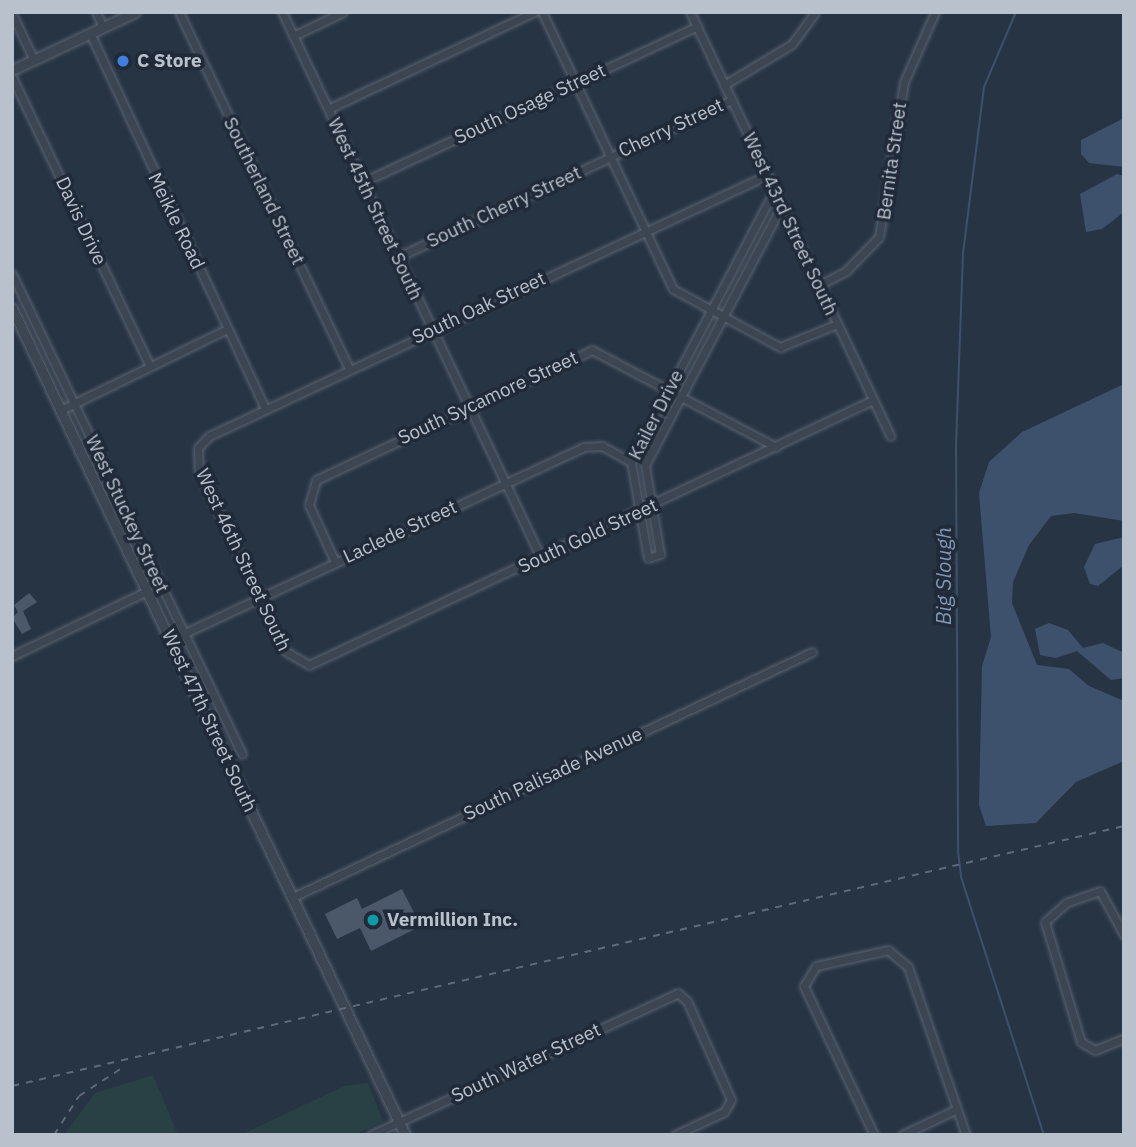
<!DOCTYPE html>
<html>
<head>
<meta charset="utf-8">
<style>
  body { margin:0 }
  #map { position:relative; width:1136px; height:1147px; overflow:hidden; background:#273443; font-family:"IBM Plex Sans",sans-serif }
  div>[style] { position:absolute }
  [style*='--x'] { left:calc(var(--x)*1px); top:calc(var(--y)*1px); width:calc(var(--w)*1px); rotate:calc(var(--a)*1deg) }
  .green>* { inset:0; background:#294144 }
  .water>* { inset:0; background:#3e516c }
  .stream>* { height:2px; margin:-1px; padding:0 1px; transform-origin:1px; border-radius:1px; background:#3e516c }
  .building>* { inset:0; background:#4b5869 }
  .roads { filter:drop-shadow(0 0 2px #5a6370) drop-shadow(0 0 2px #5a6370) }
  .minor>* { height:7px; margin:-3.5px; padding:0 3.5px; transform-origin:3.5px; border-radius:3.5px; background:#3c4653 }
  .tertiary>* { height:9px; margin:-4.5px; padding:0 4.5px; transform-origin:4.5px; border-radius:4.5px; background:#3c4653 }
  .rail>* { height:2px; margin-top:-1px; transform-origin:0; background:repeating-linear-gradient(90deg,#5e6a7a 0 7px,transparent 0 14px) }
  .dots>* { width:19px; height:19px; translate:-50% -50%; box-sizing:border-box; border:4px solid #202a38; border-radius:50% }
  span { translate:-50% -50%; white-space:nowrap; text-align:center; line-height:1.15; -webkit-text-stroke:7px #202a38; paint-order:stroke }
  .poi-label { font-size:19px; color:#b9c1cc; font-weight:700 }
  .left { translate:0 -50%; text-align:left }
  .street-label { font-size:19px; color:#b9c1cc }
  .water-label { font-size:21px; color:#8197b3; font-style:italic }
  .frame { position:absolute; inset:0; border:14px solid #b9c1cc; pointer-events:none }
</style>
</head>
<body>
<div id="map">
  <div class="green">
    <div style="clip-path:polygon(153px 1075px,178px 1135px,64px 1135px,95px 1093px)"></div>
    <div style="clip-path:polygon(368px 1083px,383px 1121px,354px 1135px,241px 1135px,344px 1086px)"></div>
  </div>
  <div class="water">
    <div style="clip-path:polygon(1124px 118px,1124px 167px,1089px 163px,1081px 154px,1081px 140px)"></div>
    <div style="clip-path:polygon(1117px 174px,1124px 176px,1124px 212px,1102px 229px,1086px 232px,1080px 194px)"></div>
    <div style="clip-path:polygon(1124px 384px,1124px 521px,1074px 513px,1051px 516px,1029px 545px,1013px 582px,1012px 603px,1037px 665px,1069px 669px,1089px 686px,1124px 701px,1124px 761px,1076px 782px,1036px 823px,986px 826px,979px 805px,982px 666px,991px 637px,979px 493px,989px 462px,1022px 432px)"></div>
    <div style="clip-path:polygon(1124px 537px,1124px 565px,1098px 586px,1090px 584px,1084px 567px,1095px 544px)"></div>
    <div style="clip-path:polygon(1049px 623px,1068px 630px,1083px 648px,1103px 643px,1124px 653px,1124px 678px,1111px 680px,1077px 651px,1056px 658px,1040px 655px,1035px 629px)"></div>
  </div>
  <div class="stream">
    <div style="--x:1016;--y:12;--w:82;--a:113.1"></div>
    <div style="--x:984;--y:87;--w:168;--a:97.2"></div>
    <div style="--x:963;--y:254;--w:192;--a:92.1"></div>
    <div style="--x:956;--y:446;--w:405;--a:89.7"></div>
    <div style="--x:958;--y:851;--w:26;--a:83"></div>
    <div style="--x:961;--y:877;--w:271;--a:72.2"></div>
  </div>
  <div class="building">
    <div style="clip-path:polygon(29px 593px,37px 602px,23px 611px,31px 629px,22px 634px,12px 618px,18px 612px,14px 605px)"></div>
    <div style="clip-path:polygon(402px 889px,421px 926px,371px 951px,360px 928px,337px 939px,325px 914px,357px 898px,362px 909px)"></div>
  </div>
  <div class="roads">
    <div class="minor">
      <div style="--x:96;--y:12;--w:17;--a:65"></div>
      <div style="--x:179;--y:12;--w:395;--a:64.5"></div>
      <div style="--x:282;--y:12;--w:604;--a:64.62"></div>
      <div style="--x:542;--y:12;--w:306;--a:64.7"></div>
      <div style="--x:673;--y:289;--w:122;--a:28.5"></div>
      <div style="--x:780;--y:347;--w:61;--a:-22"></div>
      <div style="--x:690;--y:12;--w:469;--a:64.7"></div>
      <div style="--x:12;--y:14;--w:51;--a:64.4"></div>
      <div style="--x:90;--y:33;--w:415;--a:65"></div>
      <div style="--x:293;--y:36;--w:55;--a:-25.6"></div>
      <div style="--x:12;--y:77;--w:320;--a:64.5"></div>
      <div style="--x:724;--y:85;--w:79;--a:-31.1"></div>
      <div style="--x:792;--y:44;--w:39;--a:-54"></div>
      <div style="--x:328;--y:109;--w:228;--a:-25.2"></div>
      <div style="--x:767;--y:175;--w:616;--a:154.93"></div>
      <div style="--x:209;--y:436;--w:16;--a:133"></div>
      <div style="--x:198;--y:448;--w:23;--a:88"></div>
      <div style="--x:199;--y:471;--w:199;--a:64.5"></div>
      <div style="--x:285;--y:651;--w:28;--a:30"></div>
      <div style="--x:309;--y:665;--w:623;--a:-25.17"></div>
      <div style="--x:363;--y:182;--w:369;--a:-25"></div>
      <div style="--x:774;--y:191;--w:306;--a:117.8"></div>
      <div style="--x:631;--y:462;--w:97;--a:80"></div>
      <div style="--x:648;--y:558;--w:13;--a:-18"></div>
      <div style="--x:660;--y:554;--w:90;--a:-99.6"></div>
      <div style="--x:645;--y:465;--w:292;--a:-62.2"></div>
      <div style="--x:398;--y:257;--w:369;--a:-25.2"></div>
      <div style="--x:12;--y:274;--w:532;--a:64.4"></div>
      <div style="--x:819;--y:285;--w:30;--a:-27"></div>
      <div style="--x:846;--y:271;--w:47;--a:-45.9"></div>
      <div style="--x:879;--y:237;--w:157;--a:-80.8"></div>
      <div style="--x:904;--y:82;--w:77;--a:-66.1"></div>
      <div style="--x:61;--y:410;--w:185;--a:-26"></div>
      <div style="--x:335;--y:562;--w:63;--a:-114.5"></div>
      <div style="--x:309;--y:505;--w:26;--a:-74"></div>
      <div style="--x:316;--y:480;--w:305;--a:-25.2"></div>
      <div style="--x:592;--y:350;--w:208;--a:27.8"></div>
      <div style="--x:170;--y:640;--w:456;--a:-25"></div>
      <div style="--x:583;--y:447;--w:19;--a:-3"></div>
      <div style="--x:602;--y:446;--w:33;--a:29"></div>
      <div style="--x:12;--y:656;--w:150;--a:-25.7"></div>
      <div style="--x:293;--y:897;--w:574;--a:-25.27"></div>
      <div style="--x:1124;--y:935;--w:50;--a:-118.6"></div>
      <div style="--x:1100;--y:891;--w:36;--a:161"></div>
      <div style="--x:1066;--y:903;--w:28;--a:138"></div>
      <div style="--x:1045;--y:922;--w:125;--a:73.3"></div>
      <div style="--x:1081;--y:1042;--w:16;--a:30"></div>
      <div style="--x:1095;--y:1050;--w:31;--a:-22"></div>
      <div style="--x:371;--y:1135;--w:338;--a:-24.8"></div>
      <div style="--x:678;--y:993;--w:12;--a:42"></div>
      <div style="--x:687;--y:1001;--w:108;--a:66"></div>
      <div style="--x:731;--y:1100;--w:14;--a:120"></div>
      <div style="--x:724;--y:1112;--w:54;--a:154.9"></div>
      <div style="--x:874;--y:1135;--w:165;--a:-115.2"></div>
      <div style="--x:804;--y:986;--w:23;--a:-59"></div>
      <div style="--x:816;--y:966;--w:74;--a:-12.5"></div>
      <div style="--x:888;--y:950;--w:26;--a:40"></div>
      <div style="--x:908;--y:967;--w:178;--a:71"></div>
      <div style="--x:902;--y:1135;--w:59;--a:-25.3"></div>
    </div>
    <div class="tertiary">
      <div style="--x:12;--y:70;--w:136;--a:-25.2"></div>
      <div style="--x:12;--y:308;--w:916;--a:64.58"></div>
    </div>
  </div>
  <div class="rail">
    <div style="--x:12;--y:1086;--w:1142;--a:-13.16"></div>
    <div style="--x:54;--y:1135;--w:46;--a:-57.3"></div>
    <div style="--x:79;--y:1096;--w:55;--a:-33.1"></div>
  </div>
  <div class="dots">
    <div style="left:123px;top:61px;background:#3f7fe0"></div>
    <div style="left:373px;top:920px;background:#0f9aa8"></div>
  </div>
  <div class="poi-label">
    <span class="left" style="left:137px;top:61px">C Store</span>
    <span class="left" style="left:387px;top:920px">Vermillion Inc.</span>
  </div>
  <div class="street-label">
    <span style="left:530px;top:104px;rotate:-25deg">South Osage Street</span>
    <span style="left:671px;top:128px;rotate:-25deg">Cherry Street</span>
    <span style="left:892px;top:161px;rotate:-82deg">Bernita Street</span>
    <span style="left:264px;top:191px;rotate:64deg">Southerland Street</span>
    <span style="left:504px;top:207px;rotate:-25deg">South Cherry Street</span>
    <span style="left:375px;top:209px;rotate:65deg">West 45th Street South</span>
    <span style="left:81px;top:221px;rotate:65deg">Davis Drive</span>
    <span style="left:176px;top:221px;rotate:64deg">Meikle Road</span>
    <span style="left:790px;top:224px;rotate:65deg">West 43rd Street South</span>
    <span style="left:479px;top:308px;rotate:-25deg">South Oak Street</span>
    <span style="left:488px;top:398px;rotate:-25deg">South Sycamore Street</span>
    <span style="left:656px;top:415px;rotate:-63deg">Kailer Drive</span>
    <span style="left:127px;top:514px;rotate:65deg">West Stuckey Street</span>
    <span style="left:400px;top:532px;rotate:-25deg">Laclede Street</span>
    <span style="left:588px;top:536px;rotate:-25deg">South Gold Street</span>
    <span style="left:243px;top:560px;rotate:65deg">West 46th Street South</span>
    <span style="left:209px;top:721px;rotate:65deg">West 47th Street South</span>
    <span style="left:553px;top:774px;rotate:-25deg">South Palisade Avenue</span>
    <span style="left:526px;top:1063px;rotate:-25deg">South Water Street</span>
  </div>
  <div class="water-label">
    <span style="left:943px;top:576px;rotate:-90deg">Big Slough</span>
  </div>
  <div class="frame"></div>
</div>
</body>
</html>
